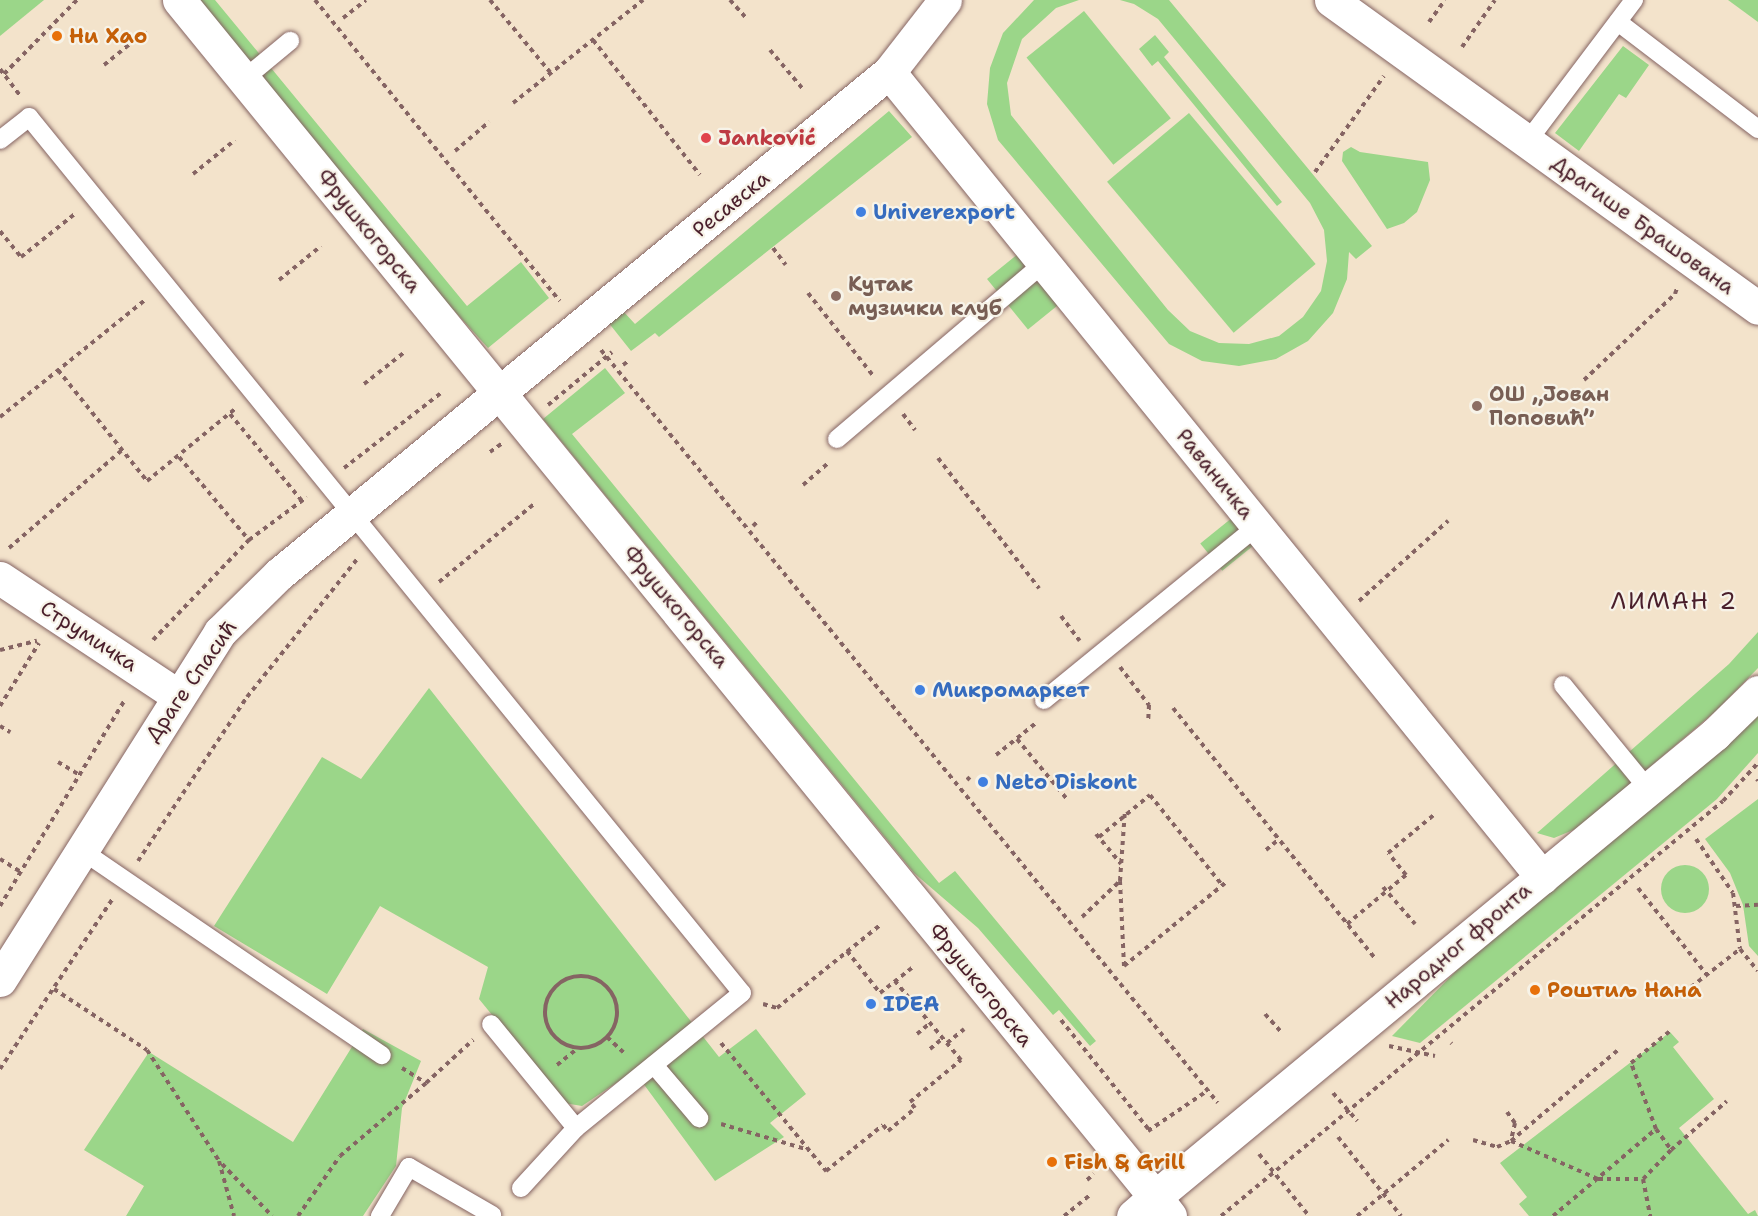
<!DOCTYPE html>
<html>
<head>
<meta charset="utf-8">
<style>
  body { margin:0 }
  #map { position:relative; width:1758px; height:1216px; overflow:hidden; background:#f3e3cb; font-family:"Shantell Sans",sans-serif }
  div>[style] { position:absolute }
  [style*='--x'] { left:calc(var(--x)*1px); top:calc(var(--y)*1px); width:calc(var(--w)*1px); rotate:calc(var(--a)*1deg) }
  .green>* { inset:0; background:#9bd689; transform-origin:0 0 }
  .round { border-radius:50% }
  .path>* { height:4px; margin-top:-2px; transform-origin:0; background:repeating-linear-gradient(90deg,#856463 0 4.5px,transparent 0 9px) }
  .path>.ring { margin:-2px; padding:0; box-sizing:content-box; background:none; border:4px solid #856463; border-radius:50% }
  .roads { filter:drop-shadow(0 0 2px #856463) drop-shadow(0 0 2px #856463) }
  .lane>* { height:18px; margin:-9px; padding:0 9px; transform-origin:9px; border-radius:9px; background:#fff }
  .street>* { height:33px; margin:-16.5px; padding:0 16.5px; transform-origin:16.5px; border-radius:16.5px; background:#fff }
  .secondary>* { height:33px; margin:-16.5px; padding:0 16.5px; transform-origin:16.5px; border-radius:16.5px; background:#fff }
  .dots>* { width:16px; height:16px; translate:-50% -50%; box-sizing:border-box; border:3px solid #f7f3e8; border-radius:50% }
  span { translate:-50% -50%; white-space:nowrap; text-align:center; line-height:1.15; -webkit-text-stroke:4.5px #f7f3e8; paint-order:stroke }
  .food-label { font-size:21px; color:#c56008; font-weight:700 }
  .left { translate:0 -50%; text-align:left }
  .health-label { font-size:21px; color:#be3a42; font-weight:700 }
  .street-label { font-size:21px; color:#4a1f2b }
  .shop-label { font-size:21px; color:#366cbe; font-weight:700 }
  .education-label { font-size:21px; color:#785e54; font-weight:700 }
  .quarter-label { font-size:24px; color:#4a1f2b; letter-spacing:1.5px }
</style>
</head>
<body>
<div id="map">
  <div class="green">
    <div style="clip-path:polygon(0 0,44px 0,0 36px)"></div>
    <div style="clip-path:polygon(190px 0,215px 0,467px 306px,521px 262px,549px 298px,488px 348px,244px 79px)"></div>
    <div style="clip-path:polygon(1034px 0,1079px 0,1056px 8px,1022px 39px,1007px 83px,1011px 115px,1168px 310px,1190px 331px,1219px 343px,1249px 344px,1279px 336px,1303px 317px,1321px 291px,1327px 261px,1324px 230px,1310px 203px,1158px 19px,1134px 4px,1120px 0,1169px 0,1372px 246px,1356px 259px,1349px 252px,1347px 279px,1333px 313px,1308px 341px,1276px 359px,1239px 366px,1202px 361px,1169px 344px,998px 140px,987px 104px,990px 68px,1003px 33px)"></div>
    <div style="clip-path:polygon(1728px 0,1758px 0,1758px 22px)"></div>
    <div style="left:1084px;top:11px;width:138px;height:74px;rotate:51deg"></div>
    <div style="clip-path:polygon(1155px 35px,1169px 52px,1164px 57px,1282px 202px,1277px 206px,1158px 61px,1152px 66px,1139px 49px)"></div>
    <div style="clip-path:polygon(1623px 46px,1649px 65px,1626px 98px,1619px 94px,1579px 151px,1555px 133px)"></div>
    <div style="clip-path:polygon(889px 111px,912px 137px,659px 337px,655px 333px,631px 351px,608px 322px,623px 311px,635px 324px)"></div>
    <div style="left:1189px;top:113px;width:197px;height:107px;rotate:50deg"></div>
    <div style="clip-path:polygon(1351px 147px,1360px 152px,1428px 162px,1430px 180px,1417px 212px,1404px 223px,1387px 229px,1342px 161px,1343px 152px)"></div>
    <div style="left:1029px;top:245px;width:65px;height:54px;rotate:51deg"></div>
    <div style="clip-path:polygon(605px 368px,625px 393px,572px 434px,939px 883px,955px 871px,1096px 1041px,1090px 1046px,1059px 1010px,1053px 1015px,978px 928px,914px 873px,543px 419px)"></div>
    <div style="left:1243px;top:509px;width:35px;height:55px;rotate:51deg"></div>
    <div style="clip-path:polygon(1758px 632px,1758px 668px,1717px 710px,1578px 828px,1554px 838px,1537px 833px,1729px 664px)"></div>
    <div style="clip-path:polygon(429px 688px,719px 1057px,756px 1029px,806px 1094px,770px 1123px,784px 1137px,715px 1181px,634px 1071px,582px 1106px,564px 1103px,479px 999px,488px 967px,380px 906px,327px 994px,214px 926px,322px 757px,361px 779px)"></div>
    <div style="clip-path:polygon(1758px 712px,1758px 753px,1717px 799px,1420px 1043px,1392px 1036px,1460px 967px)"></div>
    <div style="clip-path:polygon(1758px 799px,1758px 956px,1749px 946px,1743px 905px,1730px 873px,1705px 839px)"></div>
    <div class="round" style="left:1661px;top:865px;width:48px;height:48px"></div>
    <div style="clip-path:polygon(363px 1029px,421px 1061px,402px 1108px,396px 1166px,363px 1216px,126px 1216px,144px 1186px,84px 1150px,149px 1052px,293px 1142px)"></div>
    <div style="clip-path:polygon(1670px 1032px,1679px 1042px,1673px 1047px,1714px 1099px,1679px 1128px,1748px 1214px,1755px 1210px,1758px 1216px,1529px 1216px,1519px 1204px,1527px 1197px,1500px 1163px)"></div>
  </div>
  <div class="path">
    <div style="--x:315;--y:0;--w:388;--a:50.9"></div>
    <div style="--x:490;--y:0;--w:94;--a:50.2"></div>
    <div style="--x:730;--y:0;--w:25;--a:48"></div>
    <div style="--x:343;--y:18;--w:29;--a:-38"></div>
    <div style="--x:1429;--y:22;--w:27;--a:-54"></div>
    <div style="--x:593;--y:40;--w:172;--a:51.6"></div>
    <div style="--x:1462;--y:47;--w:57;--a:-54.9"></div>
    <div style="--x:770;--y:50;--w:51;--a:49.8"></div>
    <div style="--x:104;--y:65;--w:54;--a:-39"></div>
    <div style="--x:0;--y:69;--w:34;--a:53"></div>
    <div style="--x:4;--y:74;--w:104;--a:-45.4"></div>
    <div style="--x:513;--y:103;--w:166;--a:-38.4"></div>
    <div style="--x:455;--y:151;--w:45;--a:-40.5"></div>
    <div style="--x:1315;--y:172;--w:118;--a:-54.3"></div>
    <div style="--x:193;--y:174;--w:54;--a:-39"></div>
    <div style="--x:0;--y:231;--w:33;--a:51"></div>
    <div style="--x:21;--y:257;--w:70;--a:-38.7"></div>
    <div style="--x:773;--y:248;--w:21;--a:53"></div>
    <div style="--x:279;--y:280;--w:54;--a:-39"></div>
    <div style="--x:808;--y:293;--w:107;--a:51.8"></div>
    <div style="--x:601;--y:350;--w:973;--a:50.67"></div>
    <div style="--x:623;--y:365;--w:5;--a:-37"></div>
    <div style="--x:58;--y:370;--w:142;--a:51.3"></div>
    <div style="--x:147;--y:481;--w:114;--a:-39.3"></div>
    <div style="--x:1584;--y:380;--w:125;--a:-43.4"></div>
    <div style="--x:1675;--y:294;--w:6;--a:-72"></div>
    <div style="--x:364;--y:384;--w:53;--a:-38.2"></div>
    <div style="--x:548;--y:405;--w:83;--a:-39.6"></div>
    <div style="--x:230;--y:414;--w:113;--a:50.4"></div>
    <div style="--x:903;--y:414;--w:20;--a:53"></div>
    <div style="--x:0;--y:417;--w:186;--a:-38.9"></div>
    <div style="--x:490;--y:452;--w:14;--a:-36"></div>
    <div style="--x:179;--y:457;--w:109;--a:49.9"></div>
    <div style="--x:938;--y:458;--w:165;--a:52.2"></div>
    <div style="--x:344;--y:468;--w:123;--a:-37.7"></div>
    <div style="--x:803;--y:485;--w:35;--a:-41"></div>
    <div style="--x:753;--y:526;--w:7;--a:-45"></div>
    <div style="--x:9;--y:548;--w:150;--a:-40.9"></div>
    <div style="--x:439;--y:582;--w:123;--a:-39.4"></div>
    <div style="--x:1359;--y:601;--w:120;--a:-42"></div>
    <div style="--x:1061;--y:616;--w:31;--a:53"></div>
    <div style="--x:153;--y:640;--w:139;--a:-46.2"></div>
    <div style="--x:249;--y:540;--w:72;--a:-36.6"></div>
    <div style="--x:0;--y:650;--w:38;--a:-14"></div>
    <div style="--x:1120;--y:667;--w:48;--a:52.7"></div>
    <div style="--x:1149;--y:705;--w:18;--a:93"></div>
    <div style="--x:0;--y:706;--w:74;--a:-58.2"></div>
    <div style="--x:1173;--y:708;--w:321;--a:51.1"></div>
    <div style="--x:0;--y:726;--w:12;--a:31"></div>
    <div style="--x:1017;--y:739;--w:78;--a:50.2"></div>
    <div style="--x:996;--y:755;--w:51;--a:-38.7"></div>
    <div style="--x:58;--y:762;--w:27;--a:31"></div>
    <div style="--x:1757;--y:779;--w:2;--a:63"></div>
    <div style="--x:967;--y:780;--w:4;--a:-45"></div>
    <div style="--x:1096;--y:834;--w:39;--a:50"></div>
    <div style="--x:1099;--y:837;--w:66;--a:-39.5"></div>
    <div style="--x:1150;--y:795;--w:115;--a:51.3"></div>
    <div style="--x:1696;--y:839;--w:65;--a:55.6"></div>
    <div style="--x:1733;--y:893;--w:56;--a:82.9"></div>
    <div style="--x:1266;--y:850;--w:16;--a:-40"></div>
    <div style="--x:0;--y:859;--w:25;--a:32"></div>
    <div style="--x:138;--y:861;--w:197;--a:-56.4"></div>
    <div style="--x:247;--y:697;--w:176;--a:-51.4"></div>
    <div style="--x:1383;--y:887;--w:49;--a:49.1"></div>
    <div style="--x:1638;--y:888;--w:111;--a:51.6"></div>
    <div style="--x:0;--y:906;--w:241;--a:-58.8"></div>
    <div style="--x:1736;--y:906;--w:22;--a:-3"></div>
    <div style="--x:1082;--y:917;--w:52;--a:-43.5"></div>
    <div style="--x:1347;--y:924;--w:77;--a:-39.7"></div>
    <div style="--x:1406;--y:875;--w:28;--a:-129"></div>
    <div style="--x:1388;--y:853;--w:61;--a:-39.7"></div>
    <div style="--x:847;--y:951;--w:53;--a:51.8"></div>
    <div style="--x:880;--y:993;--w:42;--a:-38.2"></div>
    <div style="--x:1124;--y:966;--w:85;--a:-92.7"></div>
    <div style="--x:1120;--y:881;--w:71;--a:-86"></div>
    <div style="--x:1124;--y:966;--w:131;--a:-39.4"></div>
    <div class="ring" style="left:545px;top:976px;width:68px;height:68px"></div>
    <div style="--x:1691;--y:987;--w:62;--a:-37.8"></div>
    <div style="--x:1740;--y:949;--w:28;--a:51"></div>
    <div style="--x:54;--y:989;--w:111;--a:33.3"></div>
    <div style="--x:147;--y:1050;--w:132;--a:57"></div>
    <div style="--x:219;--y:1161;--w:57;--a:74.7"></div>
    <div style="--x:763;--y:1004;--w:15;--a:16"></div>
    <div style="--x:777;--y:1008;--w:131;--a:-38.8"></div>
    <div style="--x:1265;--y:1014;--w:24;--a:48"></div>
    <div style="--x:1061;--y:1020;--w:141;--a:51.3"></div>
    <div style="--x:917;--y:1034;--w:17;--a:-40"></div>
    <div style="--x:607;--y:1037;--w:26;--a:43"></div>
    <div style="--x:721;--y:1043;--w:166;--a:50.6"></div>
    <div style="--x:826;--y:1171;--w:73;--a:-38.9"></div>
    <div style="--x:883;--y:1125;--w:8;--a:50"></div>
    <div style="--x:888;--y:1131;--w:35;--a:-40"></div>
    <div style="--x:915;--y:1108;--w:8;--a:-130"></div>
    <div style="--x:910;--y:1102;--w:66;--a:-39.5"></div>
    <div style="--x:961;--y:1060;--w:103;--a:-129.9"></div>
    <div style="--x:947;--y:1043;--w:22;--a:-39"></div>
    <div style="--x:1451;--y:1043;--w:1;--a:45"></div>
    <div style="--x:1389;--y:1046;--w:47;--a:12.3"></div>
    <div style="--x:930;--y:1049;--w:17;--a:-40"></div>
    <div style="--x:557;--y:1065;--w:27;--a:-39"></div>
    <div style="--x:402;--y:1068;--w:28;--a:32"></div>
    <div style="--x:426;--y:1083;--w:64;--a:-42.5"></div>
    <div style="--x:0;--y:1069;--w:203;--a:-56.5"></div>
    <div style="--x:1333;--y:1093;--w:37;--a:49"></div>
    <div style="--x:1507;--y:1112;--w:14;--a:54"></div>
    <div style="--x:1515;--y:1123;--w:18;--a:103"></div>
    <div style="--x:721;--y:1124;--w:92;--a:16.5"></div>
    <div style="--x:1656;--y:1129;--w:71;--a:-110.7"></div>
    <div style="--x:1631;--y:1063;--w:50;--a:-39.4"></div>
    <div style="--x:1148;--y:1131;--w:71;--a:-34.1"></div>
    <div style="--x:1338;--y:1137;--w:101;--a:51.4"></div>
    <div style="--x:1473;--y:1140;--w:25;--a:16"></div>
    <div style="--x:1497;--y:1147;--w:15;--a:-23"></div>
    <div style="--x:1511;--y:1141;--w:95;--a:23.6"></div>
    <div style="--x:1598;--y:1179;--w:45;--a:0"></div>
    <div style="--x:1511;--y:1141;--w:142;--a:-40.4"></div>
    <div style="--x:1671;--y:1150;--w:74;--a:-41.2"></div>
    <div style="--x:1259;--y:1154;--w:80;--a:51.1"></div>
    <div style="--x:222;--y:1164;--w:72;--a:46.1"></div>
    <div style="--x:1087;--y:1180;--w:9;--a:-41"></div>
    <div style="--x:298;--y:1216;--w:73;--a:-55"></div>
    <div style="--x:340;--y:1156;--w:113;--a:-40.3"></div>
    <div style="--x:1064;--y:1216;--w:35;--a:-39"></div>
    <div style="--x:1221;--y:1216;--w:651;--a:-39.58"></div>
    <div style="--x:1723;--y:801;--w:52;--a:-47.4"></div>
    <div style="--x:1357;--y:1216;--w:119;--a:-39.9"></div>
    <div style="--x:1553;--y:1216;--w:135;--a:-40.2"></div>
    <div style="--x:1656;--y:1129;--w:26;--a:54"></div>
    <div style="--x:1671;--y:1150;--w:40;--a:134"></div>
    <div style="--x:1643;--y:1179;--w:38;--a:79"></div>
  </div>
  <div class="roads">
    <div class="lane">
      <div style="--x:1618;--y:22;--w:176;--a:37.4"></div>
      <div style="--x:244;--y:79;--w:60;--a:-39.6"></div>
      <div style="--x:0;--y:140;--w:37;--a:-38"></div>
      <div style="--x:29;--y:117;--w:1129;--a:50.86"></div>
      <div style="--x:742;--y:993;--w:214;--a:140.9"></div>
      <div style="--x:576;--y:1128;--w:134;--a:-129.3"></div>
      <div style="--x:1527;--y:142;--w:178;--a:-53"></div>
      <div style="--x:837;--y:439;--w:272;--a:-40.4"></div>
      <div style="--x:1563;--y:685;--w:134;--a:50.7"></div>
      <div style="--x:1044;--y:700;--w:275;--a:-39.2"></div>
      <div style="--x:81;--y:850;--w:364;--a:34.3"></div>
      <div style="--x:654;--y:1065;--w:70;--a:49.7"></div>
      <div style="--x:521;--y:1188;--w:81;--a:-47.5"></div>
      <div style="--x:380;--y:1216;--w:57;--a:-59.4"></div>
      <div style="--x:409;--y:1167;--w:96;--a:30"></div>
    </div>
    <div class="street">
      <div style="--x:179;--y:0;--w:1544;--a:50.81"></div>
      <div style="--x:1155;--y:1197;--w:29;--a:139"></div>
      <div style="--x:1331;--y:0;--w:526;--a:35.8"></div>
      <div style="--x:889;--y:72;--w:1037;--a:50.95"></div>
      <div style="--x:0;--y:578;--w:212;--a:33.5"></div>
      <div style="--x:0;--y:980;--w:412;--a:-57.7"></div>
      <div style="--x:220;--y:632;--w:83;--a:-44.5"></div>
      <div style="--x:279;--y:574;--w:790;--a:-39.45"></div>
      <div style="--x:889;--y:72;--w:91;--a:-52.1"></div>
    </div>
    <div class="secondary">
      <div style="--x:1170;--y:1216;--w:24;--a:-128"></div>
      <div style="--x:1155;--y:1197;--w:727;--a:-39.58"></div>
      <div style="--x:1715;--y:734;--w:60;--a:-44.3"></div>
    </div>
  </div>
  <div class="dots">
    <div style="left:57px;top:36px;background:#e8710a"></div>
    <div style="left:706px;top:138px;background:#e0444e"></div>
    <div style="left:861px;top:212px;background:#3f7fe0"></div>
    <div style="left:836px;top:296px;background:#8d6e63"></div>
    <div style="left:1477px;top:406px;background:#8d6e63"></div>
    <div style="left:920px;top:690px;background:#3f7fe0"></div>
    <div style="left:983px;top:782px;background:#3f7fe0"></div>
    <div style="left:1535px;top:990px;background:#e8710a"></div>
    <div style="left:871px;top:1004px;background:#3f7fe0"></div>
    <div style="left:1052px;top:1162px;background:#e8710a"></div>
  </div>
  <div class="food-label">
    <span class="left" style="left:69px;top:36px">Ни Хао</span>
    <span class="left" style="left:1547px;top:990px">Роштиљ Нана</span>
    <span class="left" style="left:1064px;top:1162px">Fish &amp; Grill</span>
  </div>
  <div class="health-label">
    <span class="left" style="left:718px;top:138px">Janković</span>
  </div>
  <div class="street-label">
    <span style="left:731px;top:204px;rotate:-39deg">Ресавска</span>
    <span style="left:1643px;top:225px;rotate:36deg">Драгише Брашована</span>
    <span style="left:369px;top:231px;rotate:51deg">Фрушкогорска</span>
    <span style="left:1215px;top:474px;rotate:51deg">Раваничка</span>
    <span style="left:676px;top:607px;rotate:50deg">Фрушкогорска</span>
    <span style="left:89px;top:636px;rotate:33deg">Струмичка</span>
    <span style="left:191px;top:681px;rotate:-55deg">Драге Спасић</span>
    <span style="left:1458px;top:946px;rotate:-40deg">Народног фронта</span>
    <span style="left:981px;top:985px;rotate:51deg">Фрушкогорска</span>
  </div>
  <div class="shop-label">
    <span class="left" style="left:873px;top:212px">Univerexport</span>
    <span class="left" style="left:932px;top:690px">Микромаркет</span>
    <span class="left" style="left:995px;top:782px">Neto Diskont</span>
    <span class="left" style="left:883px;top:1004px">IDEA</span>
  </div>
  <div class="education-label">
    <span class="left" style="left:848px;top:296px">Кутак<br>музички клуб</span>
    <span class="left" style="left:1489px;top:406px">ОШ „Јован<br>Поповић”</span>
  </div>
  <div class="quarter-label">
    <span style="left:1674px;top:602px">ЛИМАН 2</span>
  </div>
</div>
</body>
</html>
